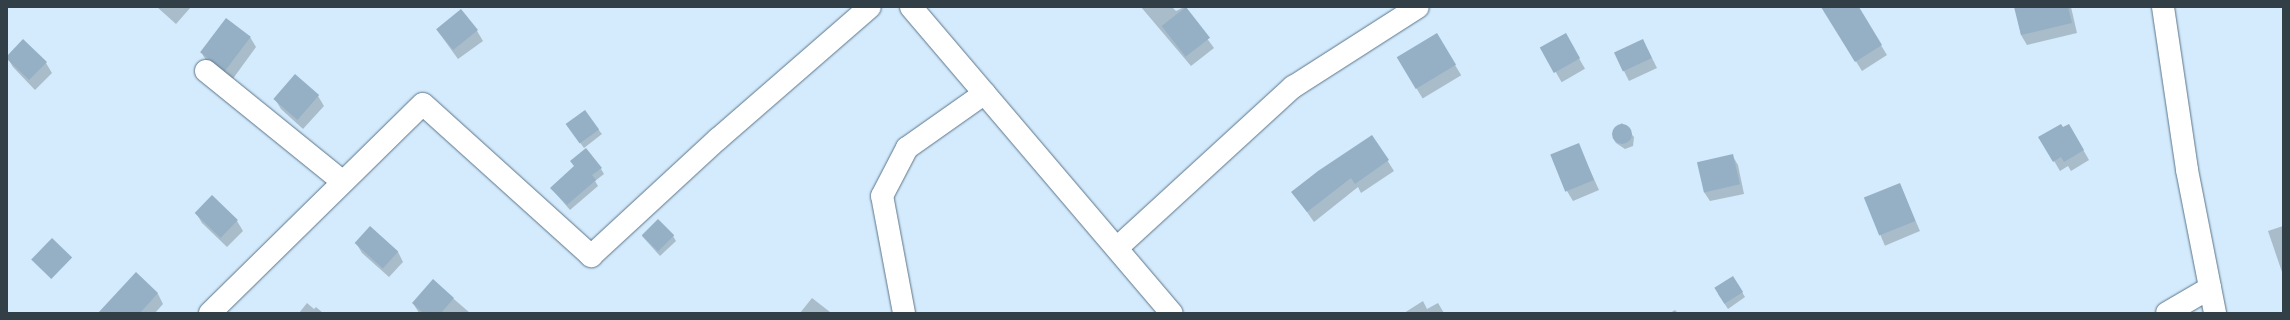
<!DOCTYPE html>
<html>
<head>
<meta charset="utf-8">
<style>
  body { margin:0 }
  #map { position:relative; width:2290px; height:320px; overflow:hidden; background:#d4ebfd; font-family:Montserrat,sans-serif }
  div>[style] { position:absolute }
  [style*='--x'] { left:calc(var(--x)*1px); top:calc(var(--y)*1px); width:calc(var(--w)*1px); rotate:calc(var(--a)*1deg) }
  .shadow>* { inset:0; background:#0003; transform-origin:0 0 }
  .building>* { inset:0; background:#95b0c5; transform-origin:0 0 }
  .round { border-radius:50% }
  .roads { filter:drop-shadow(0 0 1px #5b7488) drop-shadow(0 0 1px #5b7488) }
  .minor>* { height:22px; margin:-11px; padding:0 11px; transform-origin:11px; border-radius:11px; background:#fff }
  .secondary>* { height:22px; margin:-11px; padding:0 11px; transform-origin:11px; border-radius:11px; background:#fff }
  span { translate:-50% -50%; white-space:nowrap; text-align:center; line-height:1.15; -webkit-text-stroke:3.5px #f0f6fa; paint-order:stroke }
  .frame { position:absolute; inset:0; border:8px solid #333f47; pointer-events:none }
</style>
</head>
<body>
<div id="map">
  <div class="shadow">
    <div style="clip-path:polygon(157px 7px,191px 7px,176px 24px)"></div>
    <div style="clip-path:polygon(1141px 7px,1172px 7px,1176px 11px,1184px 7px,1214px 48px,1191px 66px)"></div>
    <div style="clip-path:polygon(2015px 7px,2071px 7px,2077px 33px,2027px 45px,2021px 35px)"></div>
    <div style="clip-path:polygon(1861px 13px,1887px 55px,1862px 71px,1842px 39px)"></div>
    <div style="clip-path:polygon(437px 30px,477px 31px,483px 41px,458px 59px)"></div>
    <div style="left:1565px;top:34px;width:40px;height:27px;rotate:60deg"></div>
    <div style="left:1437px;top:35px;width:47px;height:45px;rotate:59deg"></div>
    <div style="clip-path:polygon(250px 37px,256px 47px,232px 80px,207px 62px,201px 52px)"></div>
    <div style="clip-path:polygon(1648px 50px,1657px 68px,1629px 81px,1615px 53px)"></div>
    <div style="clip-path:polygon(7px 57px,46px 63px,52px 73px,35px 90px,13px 67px)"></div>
    <div style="clip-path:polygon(318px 96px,324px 106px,303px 129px,281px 109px,275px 99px)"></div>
    <div style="clip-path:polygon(1622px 123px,1634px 137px,1633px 146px,1625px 149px,1616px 143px,1613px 138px,1614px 129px)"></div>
    <div style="clip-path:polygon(567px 125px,598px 129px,602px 134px,584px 148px)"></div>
    <div style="clip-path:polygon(2069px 125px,2089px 160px,2071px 171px,2068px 166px,2060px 171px,2040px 137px)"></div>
    <div style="clip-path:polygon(1372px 136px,1394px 171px,1361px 193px,1358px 187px,1314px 222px,1293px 192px)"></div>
    <div style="clip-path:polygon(1578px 144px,1599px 190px,1573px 201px,1567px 191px)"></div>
    <div style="clip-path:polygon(1732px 155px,1738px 165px,1744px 194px,1710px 201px,1704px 192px)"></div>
    <div style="clip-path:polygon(601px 169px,604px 174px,595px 181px,598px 186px,570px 210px,551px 188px)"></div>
    <div style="left:1900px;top:184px;width:51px;height:38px;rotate:67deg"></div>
    <div style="clip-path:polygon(196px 213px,237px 221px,243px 231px,227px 247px,202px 223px)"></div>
    <div style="clip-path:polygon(2283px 226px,2283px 275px,2268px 231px)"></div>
    <div style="clip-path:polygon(370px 227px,398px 252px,403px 262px,389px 277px,362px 253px,356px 243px)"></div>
    <div style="clip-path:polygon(642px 236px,673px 236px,676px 241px,660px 256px)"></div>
    <div style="clip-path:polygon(136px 273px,158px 294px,163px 304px,155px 313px,112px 313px)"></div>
    <div style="clip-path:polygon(433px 281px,470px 313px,419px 313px,413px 303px)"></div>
    <div style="clip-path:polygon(1742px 292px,1745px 297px,1728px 309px,1718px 294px)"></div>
    <div style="clip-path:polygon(812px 298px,830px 312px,831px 313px,800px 313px)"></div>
    <div style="clip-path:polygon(1423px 301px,1427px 309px,1438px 303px,1444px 313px,1404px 313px)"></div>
    <div style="clip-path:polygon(307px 303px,314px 309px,316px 307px,323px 313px,299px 313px)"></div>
    <div style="clip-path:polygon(1675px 310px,1678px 313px,1670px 313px)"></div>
  </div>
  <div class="building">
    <div style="left:1186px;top:7px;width:39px;height:31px;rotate:52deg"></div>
    <div style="clip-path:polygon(1821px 7px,1859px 7px,1882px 45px,1855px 62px)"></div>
    <div style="clip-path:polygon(2014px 7px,2068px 7px,2072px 23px,2021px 35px)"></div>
    <div style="left:461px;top:9px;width:27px;height:32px;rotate:51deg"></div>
    <div style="left:226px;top:18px;width:31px;height:43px;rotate:37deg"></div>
    <div style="left:1437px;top:33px;width:37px;height:47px;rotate:59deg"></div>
    <div style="left:1566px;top:33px;width:29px;height:30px;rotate:61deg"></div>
    <div style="clip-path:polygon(23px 39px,47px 62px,29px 80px,7px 59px,7px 56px)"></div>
    <div style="left:1643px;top:39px;width:21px;height:32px;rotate:65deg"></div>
    <div style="left:295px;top:74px;width:32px;height:33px;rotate:41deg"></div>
    <div style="left:585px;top:110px;width:24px;height:24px;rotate:54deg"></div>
    <div class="round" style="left:1612px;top:124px;width:20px;height:20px"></div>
    <div style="clip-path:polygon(2061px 124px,2063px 127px,2069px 124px,2084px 150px,2064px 162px,2061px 157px,2053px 162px,2038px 137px)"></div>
    <div style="clip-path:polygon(1372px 135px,1389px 160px,1355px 184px,1351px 178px,1307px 212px,1291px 192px,1318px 171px)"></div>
    <div style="left:1579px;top:143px;width:40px;height:31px;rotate:68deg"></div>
    <div style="clip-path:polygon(586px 148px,602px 168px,592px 175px,596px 180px,567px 205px,550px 188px,574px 166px,570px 161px)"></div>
    <div style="left:1733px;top:154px;width:31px;height:37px;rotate:77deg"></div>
    <div style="left:1900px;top:183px;width:41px;height:39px;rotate:68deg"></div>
    <div style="left:212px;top:195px;width:36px;height:25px;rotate:44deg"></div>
    <div style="left:658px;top:219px;width:23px;height:23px;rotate:45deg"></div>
    <div style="left:370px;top:226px;width:38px;height:23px;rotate:42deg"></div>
    <div style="left:52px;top:238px;width:28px;height:30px;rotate:44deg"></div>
    <div style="clip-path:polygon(136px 272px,158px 293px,140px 313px,98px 313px)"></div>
    <div style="left:1733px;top:276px;width:19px;height:22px;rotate:58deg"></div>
    <div style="clip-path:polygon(433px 279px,454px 298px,441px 313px,423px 313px,412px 303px)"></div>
  </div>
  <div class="roads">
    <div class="minor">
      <div style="--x:2163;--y:7;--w:165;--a:81.6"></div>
      <div style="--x:2187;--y:170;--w:146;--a:78.9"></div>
      <div style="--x:206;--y:71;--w:176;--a:39"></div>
      <div style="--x:1117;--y:248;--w:239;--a:-42.5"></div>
      <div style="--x:1293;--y:87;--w:148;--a:-32.6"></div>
      <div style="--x:210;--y:313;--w:298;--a:-44.5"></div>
      <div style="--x:423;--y:104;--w:227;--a:42.1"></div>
      <div style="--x:591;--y:256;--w:173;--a:-42.7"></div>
      <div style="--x:718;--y:139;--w:201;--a:-41"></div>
      <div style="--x:904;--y:313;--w:119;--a:-100.6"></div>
      <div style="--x:882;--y:196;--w:54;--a:-62.5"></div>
      <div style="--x:907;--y:148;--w:95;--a:-35.2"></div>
      <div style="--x:2167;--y:313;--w:50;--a:-30.2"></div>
    </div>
    <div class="secondary">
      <div style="--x:911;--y:7;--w:402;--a:49.6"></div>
    </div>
  </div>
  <div class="frame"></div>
</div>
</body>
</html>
